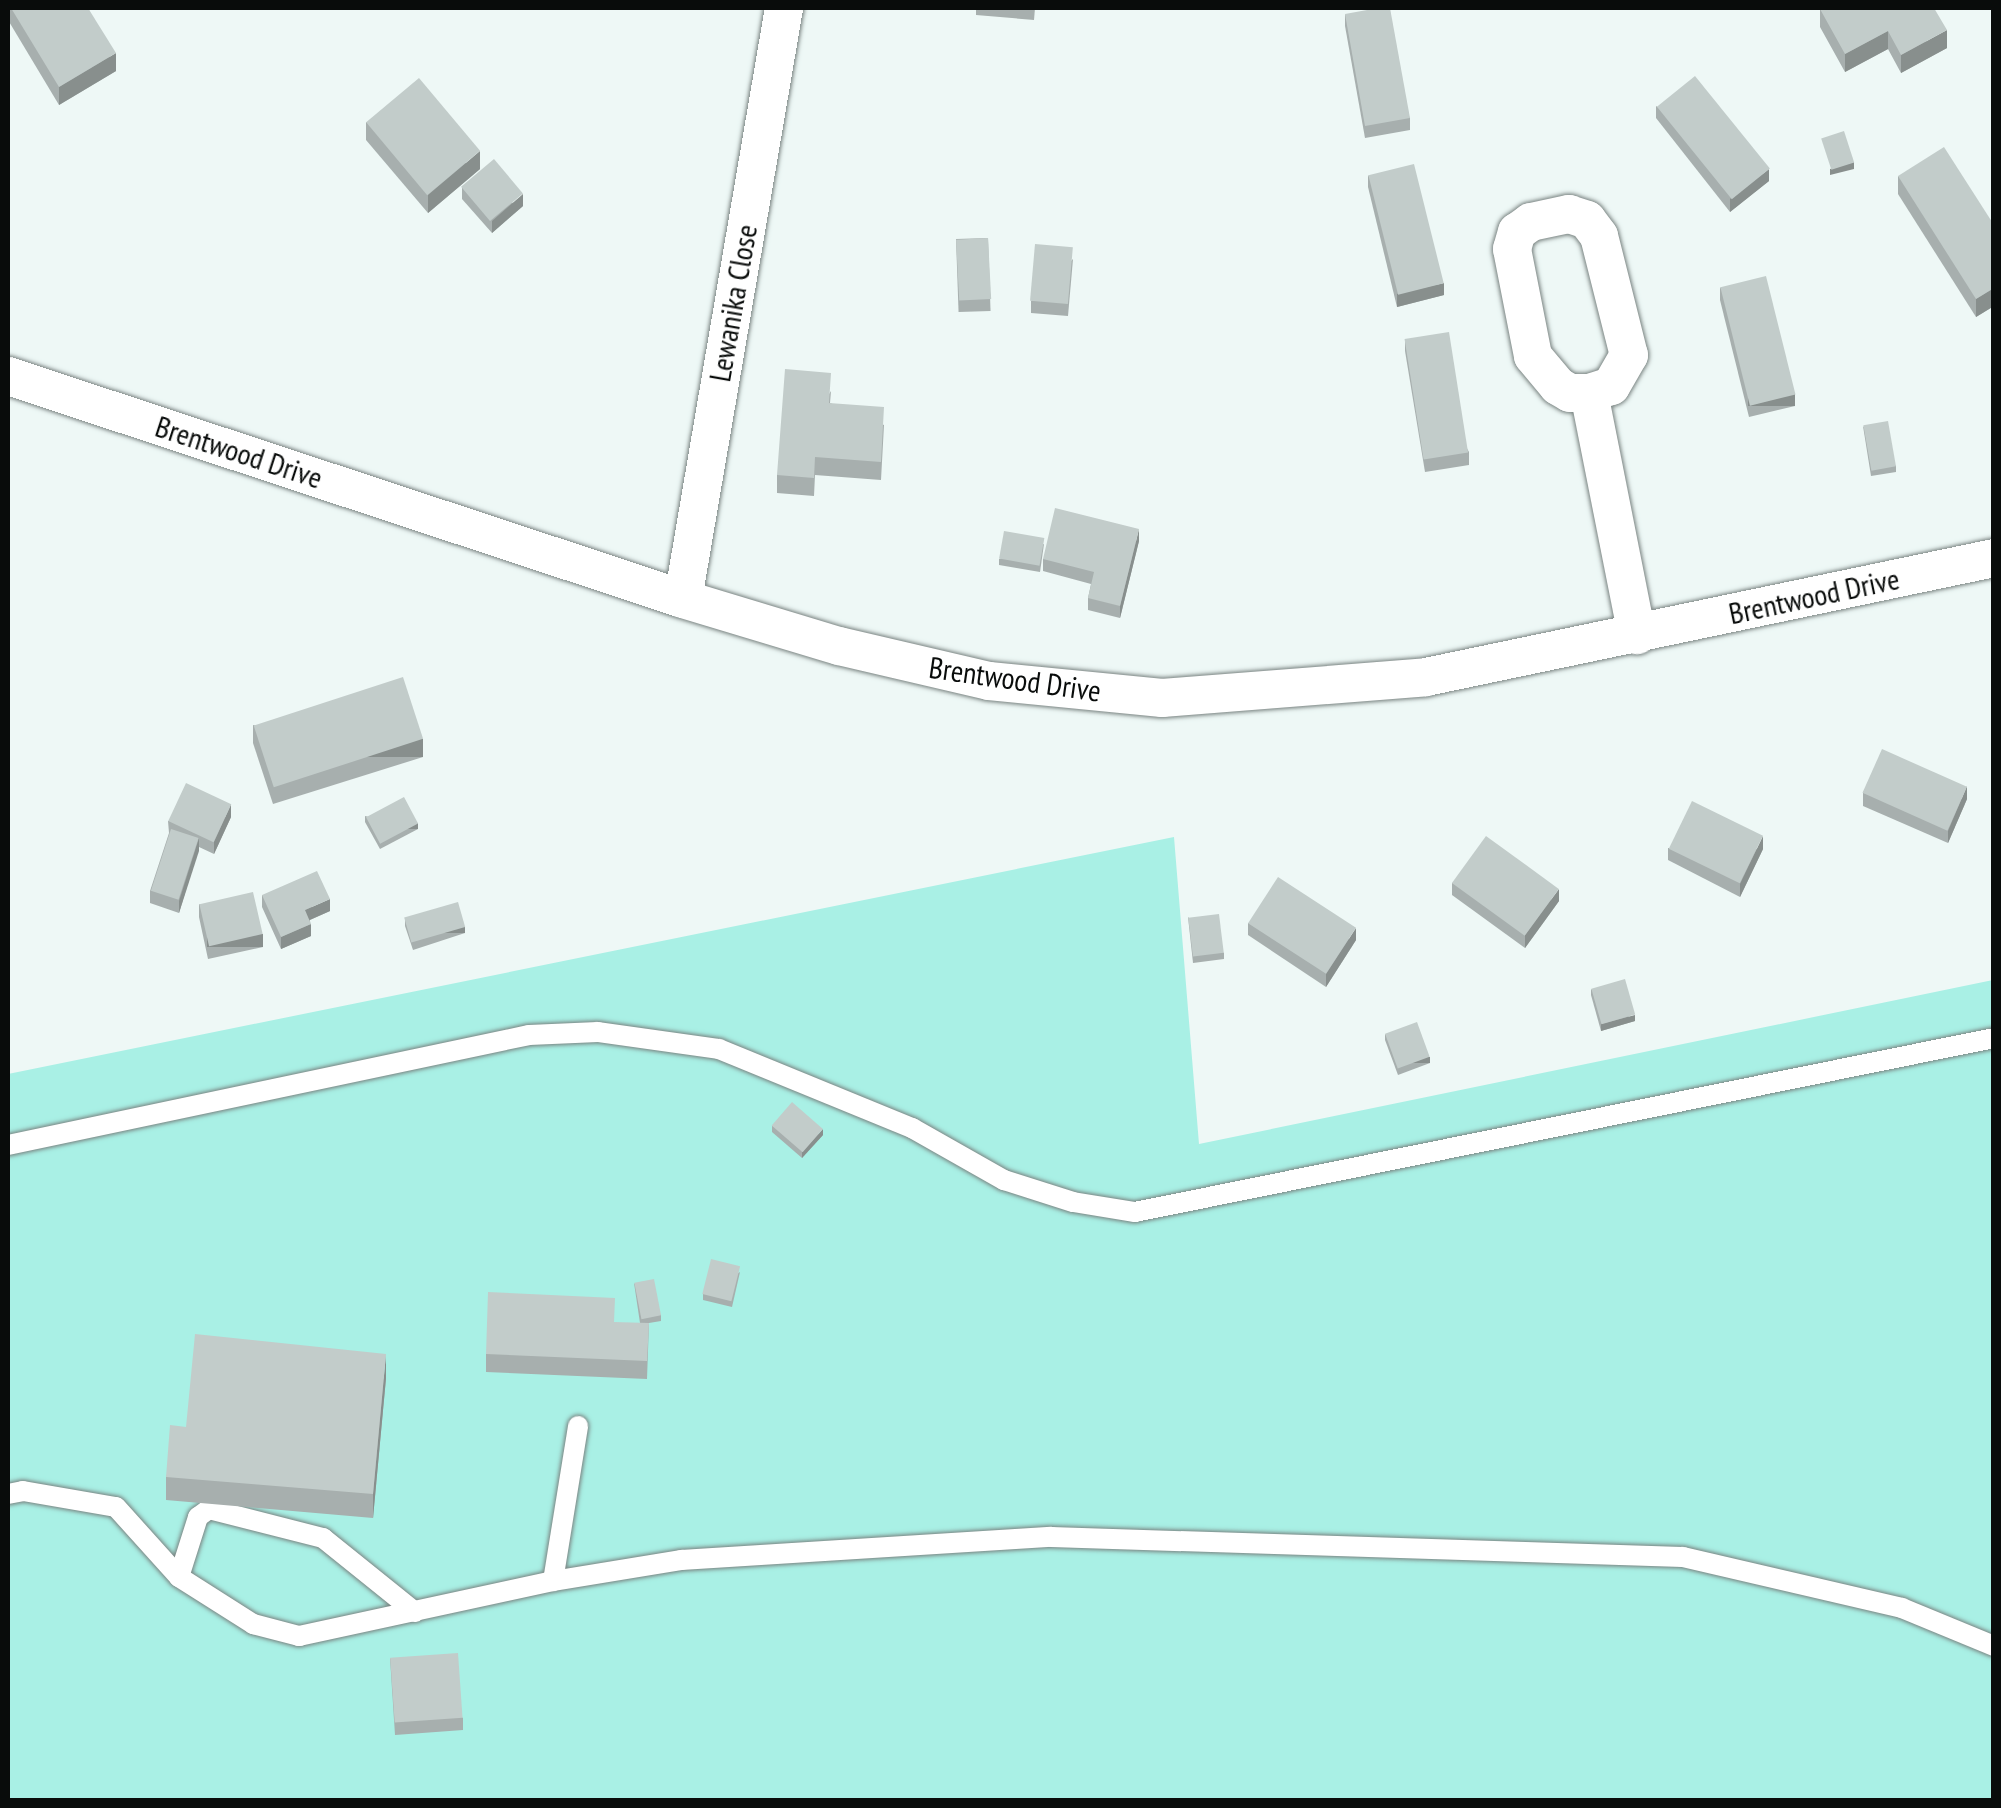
<!DOCTYPE html>
<html>
<head>
<meta charset="utf-8">
<style>
  body { margin:0 }
  #map { position:relative; width:2001px; height:1808px; overflow:hidden; background:#eef8f6; font-family:"PT Sans Narrow",sans-serif }
  div>[style] { position:absolute }
  [style*='--x'] { left:calc(var(--x)*1px); top:calc(var(--y)*1px); width:calc(var(--w)*1px); rotate:calc(var(--a)*1deg) }
  .green>* { inset:0; background:#a9f0e5 }
  .roads { filter:drop-shadow(0 0 2px #7a8482) drop-shadow(0 0 2px #7a8482) }
  .service>* { height:20px; margin:-10px; padding:0 10px; transform-origin:10px; border-radius:10px; background:#fff }
  .minor>* { height:38px; margin:-19px; padding:0 19px; transform-origin:19px; border-radius:19px; background:#fff }
  .wall>* { inset:0; background:#a7afae; transform-origin:0 0 }
  .shaded-wall>* { inset:0; background:#888f8d; transform-origin:0 0 }
  .building>* { inset:0; background:#c2ccca; transform-origin:0 0 }
  span { translate:-50% -50%; white-space:nowrap; text-align:center; line-height:1.15; -webkit-text-stroke:8px #fff; paint-order:stroke }
  .street-label { font-size:30px; color:#090c0b }
  .frame { position:absolute; inset:0; border:10px solid #090c0b; pointer-events:none }
</style>
</head>
<body>
<div id="map">
  <div class="green">
    <div style="clip-path:polygon(1174px 837px,1199px 1144px,1993px 980px,1993px 1800px,8px 1800px,8px 1074px)"></div>
  </div>
  <div class="roads">
    <div class="service">
      <div style="--x:8;--y:1145;--w:532;--a:-11.92"></div>
      <div style="--x:529;--y:1035;--w:69;--a:-2.5"></div>
      <div style="--x:598;--y:1032;--w:122;--a:8"></div>
      <div style="--x:719;--y:1049;--w:209;--a:22.3"></div>
      <div style="--x:912;--y:1128;--w:106;--a:29.5"></div>
      <div style="--x:1004;--y:1180;--w:72;--a:17.7"></div>
      <div style="--x:1073;--y:1202;--w:63;--a:9.2"></div>
      <div style="--x:1135;--y:1212;--w:876;--a:-11.45"></div>
      <div style="--x:8;--y:1494;--w:15;--a:-11"></div>
      <div style="--x:23;--y:1491;--w:94;--a:9.8"></div>
      <div style="--x:116;--y:1507;--w:94;--a:48"></div>
      <div style="--x:179;--y:1577;--w:88;--a:32.4"></div>
      <div style="--x:253;--y:1624;--w:48;--a:14.6"></div>
      <div style="--x:299;--y:1636;--w:260;--a:-12.2"></div>
      <div style="--x:553;--y:1581;--w:130;--a:-9.3"></div>
      <div style="--x:681;--y:1560;--w:371;--a:-3.6"></div>
      <div style="--x:1051;--y:1537;--w:632;--a:1.81"></div>
      <div style="--x:1683;--y:1557;--w:225;--a:13.1"></div>
      <div style="--x:1902;--y:1608;--w:100;--a:22.4"></div>
      <div style="--x:179;--y:1577;--w:63;--a:-72.4"></div>
      <div style="--x:198;--y:1517;--w:14;--a:-36"></div>
      <div style="--x:209;--y:1509;--w:118;--a:14.3"></div>
      <div style="--x:323;--y:1538;--w:118;--a:38.8"></div>
      <div style="--x:553;--y:1581;--w:157;--a:-80.8"></div>
    </div>
    <div class="minor">
      <div style="--x:1569;--y:214;--w:19;--a:18"></div>
      <div style="--x:1587;--y:220;--w:20;--a:53"></div>
      <div style="--x:1599;--y:236;--w:123;--a:75.9"></div>
      <div style="--x:1629;--y:355;--w:36;--a:120"></div>
      <div style="--x:1611;--y:386;--w:23;--a:162"></div>
      <div style="--x:1589;--y:393;--w:19;--a:180"></div>
      <div style="--x:1570;--y:393;--w:14;--a:-150"></div>
      <div style="--x:1558;--y:386;--w:39;--a:-130"></div>
      <div style="--x:1533;--y:356;--w:109;--a:-101.1"></div>
      <div style="--x:1512;--y:249;--w:18;--a:-74"></div>
      <div style="--x:1517;--y:232;--w:17;--a:-36"></div>
      <div style="--x:1531;--y:222;--w:39;--a:-12"></div>
      <div style="--x:8;--y:376;--w:711;--a:18.28"></div>
      <div style="--x:683;--y:599;--w:163;--a:16.8"></div>
      <div style="--x:839;--y:646;--w:154;--a:13.1"></div>
      <div style="--x:989;--y:681;--w:174;--a:5.6"></div>
      <div style="--x:1162;--y:698;--w:265;--a:-4.5"></div>
      <div style="--x:1426;--y:677;--w:580;--a:-11.83"></div>
      <div style="--x:1589;--y:393;--w:247;--a:78.8"></div>
      <div style="--x:683;--y:599;--w:600;--a:-80.3"></div>
    </div>
  </div>
  <div class="wall">
    <div style="clip-path:polygon(8px 8px,88px 8px,116px 71px,59px 105px,8px 20px)"></div>
    <div style="clip-path:polygon(976px 8px,1035px 8px,1034px 20px,976px 15px)"></div>
    <div style="clip-path:polygon(1820px 9px,1947px 48px,1901px 73px,1888px 49px,1845px 72px,1820px 27px)"></div>
    <div style="clip-path:polygon(1345px 14px,1410px 118px,1410px 130px,1365px 138px,1345px 26px)"></div>
    <div style="clip-path:polygon(1656px 106px,1769px 181px,1730px 212px,1656px 118px)"></div>
    <div style="clip-path:polygon(366px 122px,480px 169px,428px 213px,366px 140px)"></div>
    <div style="clip-path:polygon(1368px 175px,1444px 295px,1397px 307px,1368px 187px)"></div>
    <div style="clip-path:polygon(1898px 176px,1994px 225px,1994px 306px,1976px 317px,1898px 194px)"></div>
    <div style="clip-path:polygon(462px 187px,523px 206px,492px 233px,462px 199px)"></div>
    <div style="left:988px;top:238px;width:73px;height:32px;rotate:88deg"></div>
    <div style="clip-path:polygon(1073px 259px,1068px 316px,1031px 313px,1031px 301px)"></div>
    <div style="clip-path:polygon(1720px 287px,1795px 406px,1749px 417px,1720px 300px)"></div>
    <div style="clip-path:polygon(1405px 339px,1469px 452px,1469px 465px,1425px 472px,1405px 351px)"></div>
    <div style="clip-path:polygon(831px 391px,830px 403px,884px 425px,881px 480px,815px 475px,814px 496px,777px 493px,777px 475px)"></div>
    <div style="clip-path:polygon(1863px 426px,1896px 466px,1896px 472px,1871px 476px)"></div>
    <div style="clip-path:polygon(1139px 541px,1120px 618px,1088px 610px,1088px 598px,1091px 584px,1043px 571px,1043px 559px)"></div>
    <div style="clip-path:polygon(1044px 544px,1040px 572px,999px 565px,999px 559px)"></div>
    <div style="clip-path:polygon(253px 725px,423px 757px,273px 804px,253px 743px)"></div>
    <div style="clip-path:polygon(1863px 793px,1967px 799px,1948px 843px,1863px 806px)"></div>
    <div style="clip-path:polygon(365px 816px,418px 829px,380px 849px,365px 822px)"></div>
    <div style="clip-path:polygon(231px 817px,214px 854px,199px 847px,179px 913px,150px 903px,150px 891px,169px 833px,168px 821px)"></div>
    <div style="clip-path:polygon(1668px 848px,1763px 849px,1740px 897px,1668px 860px)"></div>
    <div style="clip-path:polygon(1452px 883px,1559px 901px,1525px 948px,1452px 895px)"></div>
    <div style="clip-path:polygon(262px 895px,330px 911px,310px 920px,311px 936px,281px 949px,262px 907px)"></div>
    <div style="clip-path:polygon(199px 904px,263px 947px,208px 959px,199px 917px)"></div>
    <div style="clip-path:polygon(1188px 917px,1224px 953px,1224px 959px,1193px 963px)"></div>
    <div style="clip-path:polygon(405px 919px,465px 933px,413px 950px,405px 926px)"></div>
    <div style="clip-path:polygon(1248px 923px,1356px 940px,1326px 987px,1248px 935px)"></div>
    <div style="clip-path:polygon(1591px 989px,1635px 1021px,1601px 1031px,1591px 995px)"></div>
    <div style="clip-path:polygon(1385px 1034px,1430px 1063px,1398px 1075px,1385px 1040px)"></div>
    <div style="clip-path:polygon(772px 1126px,823px 1135px,802px 1158px,772px 1132px)"></div>
    <div style="clip-path:polygon(740px 1272px,732px 1307px,703px 1300px,703px 1294px)"></div>
    <div style="clip-path:polygon(634px 1283px,661px 1315px,661px 1321px,649px 1323px,647px 1379px,486px 1372px,486px 1354px,640px 1323px)"></div>
    <div style="clip-path:polygon(386px 1378px,373px 1518px,166px 1500px,166px 1477px,186px 1427px)"></div>
    <div style="clip-path:polygon(390px 1658px,463px 1718px,463px 1730px,395px 1735px)"></div>
  </div>
  <div class="shaded-wall">
    <div style="clip-path:polygon(1947px 30px,1947px 48px,1901px 73px,1901px 55px)"></div>
    <div style="clip-path:polygon(1888px 31px,1888px 49px,1845px 72px,1845px 54px)"></div>
    <div style="clip-path:polygon(116px 53px,116px 71px,59px 105px,59px 87px)"></div>
    <div style="clip-path:polygon(480px 151px,480px 169px,428px 213px,428px 195px)"></div>
    <div style="clip-path:polygon(1854px 162px,1854px 169px,1830px 175px,1830px 169px)"></div>
    <div style="clip-path:polygon(1769px 169px,1769px 181px,1730px 212px,1730px 199px)"></div>
    <div style="clip-path:polygon(523px 194px,523px 206px,492px 233px,492px 221px)"></div>
    <div style="clip-path:polygon(1444px 283px,1444px 295px,1397px 307px,1397px 294px)"></div>
    <div style="clip-path:polygon(1994px 288px,1994px 306px,1976px 317px,1976px 299px)"></div>
    <div style="left:1795px;top:394px;width:12px;height:47px;rotate:90deg"></div>
    <div style="clip-path:polygon(1139px 529px,1139px 541px,1120px 618px,1120px 606px)"></div>
    <div style="left:423px;top:739px;width:18px;height:157px;rotate:90deg"></div>
    <div style="clip-path:polygon(1967px 786px,1967px 799px,1948px 843px,1948px 831px)"></div>
    <div style="clip-path:polygon(231px 804px,231px 817px,214px 854px,214px 842px)"></div>
    <div style="left:418px;top:823px;width:6px;height:43px;rotate:90deg"></div>
    <div style="clip-path:polygon(1763px 836px,1763px 849px,1740px 897px,1740px 884px)"></div>
    <div style="clip-path:polygon(199px 838px,199px 851px,179px 913px,179px 901px)"></div>
    <div style="clip-path:polygon(1559px 889px,1559px 901px,1525px 948px,1525px 935px)"></div>
    <div style="clip-path:polygon(330px 899px,330px 911px,305px 922px,305px 910px)"></div>
    <div style="clip-path:polygon(311px 924px,311px 936px,281px 949px,281px 937px)"></div>
    <div style="left:465px;top:927px;width:6px;height:55px;rotate:90deg"></div>
    <div style="clip-path:polygon(1356px 928px,1356px 940px,1326px 987px,1326px 974px)"></div>
    <div style="left:263px;top:934px;width:13px;height:56px;rotate:90deg"></div>
    <div style="clip-path:polygon(1635px 1015px,1635px 1021px,1601px 1031px,1601px 1024px)"></div>
    <div style="left:1430px;top:1057px;width:6px;height:34px;rotate:90deg"></div>
    <div style="clip-path:polygon(823px 1129px,823px 1135px,802px 1158px,802px 1152px)"></div>
    <div style="clip-path:polygon(386px 1354px,386px 1378px,373px 1518px,373px 1494px)"></div>
  </div>
  <div class="building">
    <div style="clip-path:polygon(11px 8px,88px 8px,116px 53px,59px 87px)"></div>
    <div style="clip-path:polygon(1378px 8px,1390px 8px,1410px 118px,1365px 126px,1345px 14px)"></div>
    <div style="clip-path:polygon(1824px 8px,1934px 8px,1947px 30px,1901px 55px,1888px 31px,1845px 54px,1820px 9px)"></div>
    <div style="left:1695px;top:76px;width:119px;height:49px;rotate:51deg"></div>
    <div style="left:419px;top:78px;width:95px;height:69px;rotate:50deg"></div>
    <div style="left:1844px;top:131px;width:33px;height:24px;rotate:72deg"></div>
    <div style="clip-path:polygon(1944px 147px,1994px 225px,1994px 288px,1976px 299px,1898px 176px)"></div>
    <div style="left:494px;top:159px;width:45px;height:43px;rotate:50deg"></div>
    <div style="left:1414px;top:164px;width:123px;height:47px;rotate:76deg"></div>
    <div style="left:988px;top:238px;width:61px;height:32px;rotate:87deg"></div>
    <div style="left:1035px;top:244px;width:38px;height:57px;rotate:5deg"></div>
    <div style="left:1766px;top:276px;width:122px;height:47px;rotate:76deg"></div>
    <div style="left:1449px;top:332px;width:122px;height:45px;rotate:81deg"></div>
    <div style="clip-path:polygon(785px 369px,831px 373px,829px 403px,884px 407px,881px 462px,815px 457px,814px 478px,777px 475px)"></div>
    <div style="left:1888px;top:421px;width:46px;height:25px;rotate:80deg"></div>
    <div style="clip-path:polygon(1055px 508px,1139px 529px,1120px 606px,1088px 598px,1094px 572px,1043px 559px)"></div>
    <div style="left:1004px;top:531px;width:41px;height:28px;rotate:10deg"></div>
    <div style="left:403px;top:677px;width:65px;height:157px;rotate:72deg"></div>
    <div style="left:1882px;top:749px;width:93px;height:48px;rotate:24deg"></div>
    <div style="left:186px;top:783px;width:50px;height:42px;rotate:25deg"></div>
    <div style="left:404px;top:797px;width:30px;height:43px;rotate:62deg"></div>
    <div style="left:1692px;top:801px;width:79px;height:53px;rotate:26deg"></div>
    <div style="left:171px;top:829px;width:29px;height:65px;rotate:18deg"></div>
    <div style="left:1486px;top:836px;width:90px;height:58px;rotate:36deg"></div>
    <div style="clip-path:polygon(317px 871px,330px 899px,305px 910px,311px 924px,281px 937px,262px 895px)"></div>
    <div style="left:1278px;top:877px;width:93px;height:55px;rotate:33deg"></div>
    <div style="left:253px;top:892px;width:43px;height:55px;rotate:77deg"></div>
    <div style="left:458px;top:902px;width:26px;height:56px;rotate:74deg"></div>
    <div style="left:1219px;top:914px;width:39px;height:31px;rotate:83deg"></div>
    <div style="left:1625px;top:979px;width:37px;height:35px;rotate:74deg"></div>
    <div style="left:1417px;top:1022px;width:37px;height:34px;rotate:70deg"></div>
    <div style="left:792px;top:1102px;width:41px;height:31px;rotate:41deg"></div>
    <div style="left:711px;top:1259px;width:30px;height:36px;rotate:14deg"></div>
    <div style="left:654px;top:1279px;width:37px;height:20px;rotate:79deg"></div>
    <div style="clip-path:polygon(488px 1292px,615px 1298px,614px 1322px,649px 1323px,647px 1361px,486px 1354px)"></div>
    <div style="clip-path:polygon(195px 1334px,386px 1354px,373px 1494px,166px 1477px,170px 1425px,186px 1427px)"></div>
    <div style="left:458px;top:1653px;width:65px;height:68px;rotate:86deg"></div>
  </div>
  <div class="street-label">
    <span style="left:733px;top:303px;rotate:-80deg">Lewanika Close</span>
    <span style="left:239px;top:452px;rotate:18deg">Brentwood Drive</span>
    <span style="left:1814px;top:596px;rotate:-12deg">Brentwood Drive</span>
    <span style="left:1015px;top:679px;rotate:8deg">Brentwood Drive</span>
  </div>
  <div class="frame"></div>
</div>
</body>
</html>
